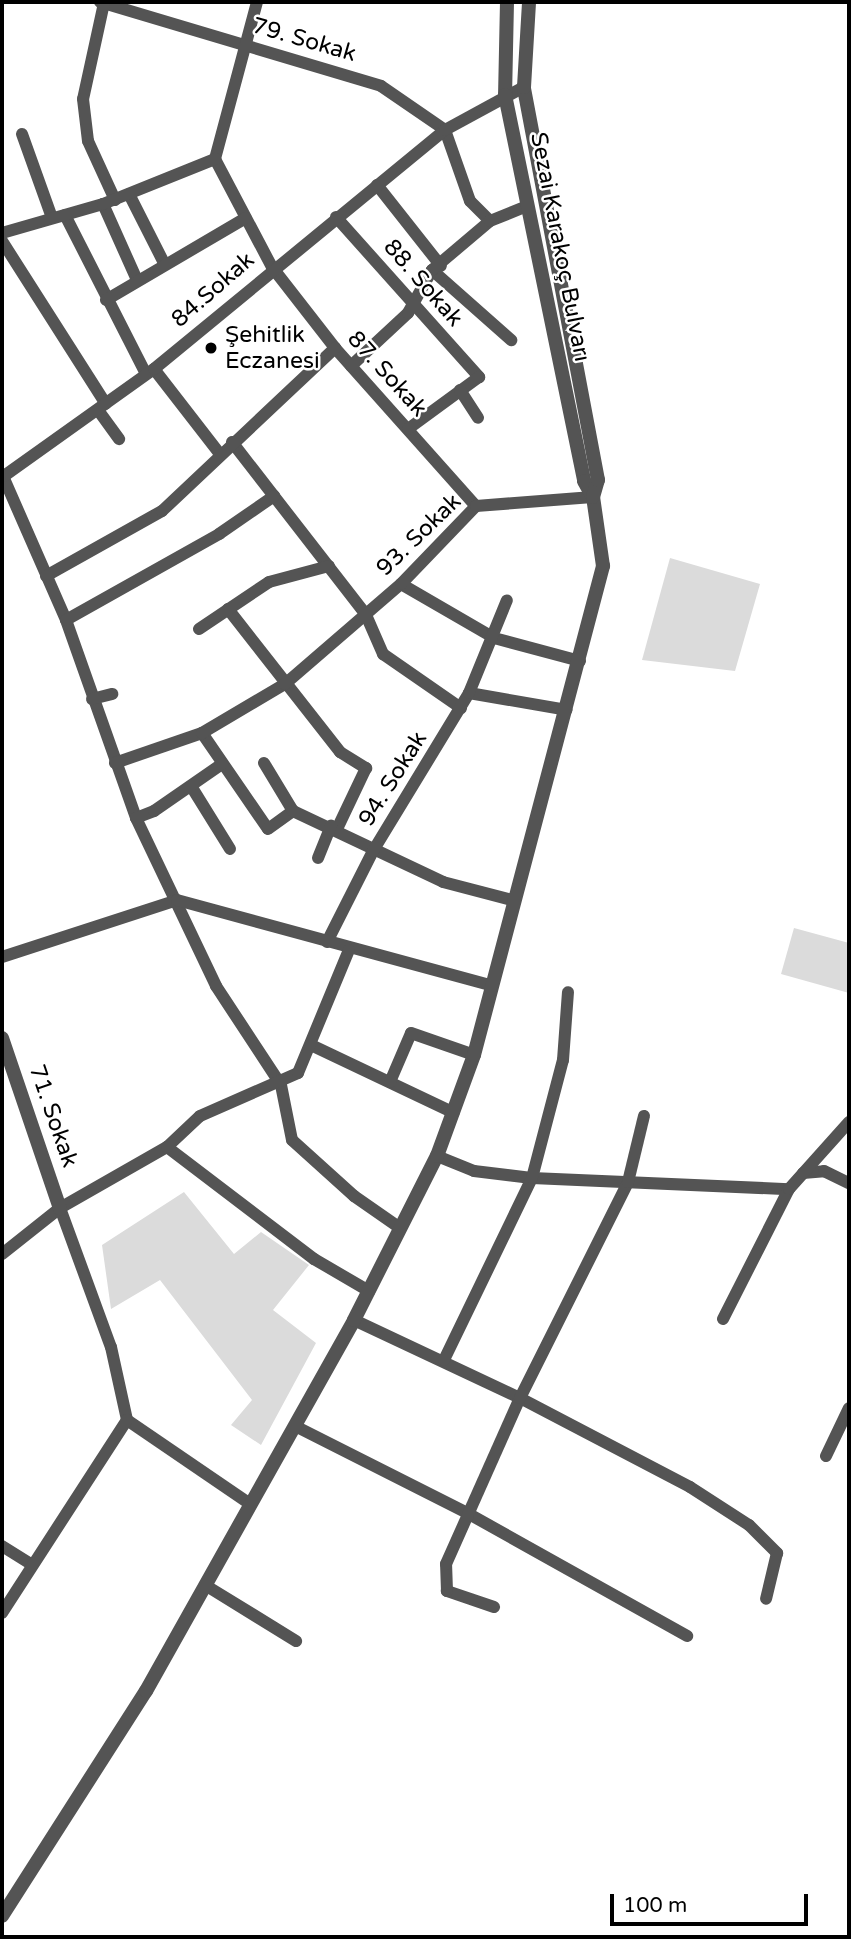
<!DOCTYPE html>
<html>
<head>
<meta charset="utf-8">
<style>
  body { margin:0 }
  #map { position:relative; width:851px; height:1939px; overflow:hidden; background:#fff; font-family:"Varela Round",sans-serif }
  div>[style] { position:absolute }
  [style*='--x'] { left:calc(var(--x)*1px); top:calc(var(--y)*1px); width:calc(var(--w)*1px); rotate:calc(var(--a)*1deg) }
  .green>* { inset:0; background:#dbdbdb }
  .minor>* { height:12px; margin:-6px; padding:0 6px; transform-origin:6px; border-radius:6px; background:#545454 }
  .tertiary>* { height:14px; margin:-7px; padding:0 7px; transform-origin:7px; border-radius:7px; background:#545454 }
  .dots>* { width:19px; height:19px; translate:-50% -50%; box-sizing:border-box; border:4px solid #fff; border-radius:50% }
  span { translate:-50% -50%; white-space:nowrap; text-align:center; line-height:1.15; -webkit-text-stroke:5px #fff; paint-order:stroke }
  .street-label { font-size:23px; color:#000 }
  .poi-label { font-size:23px; color:#000 }
  .left { translate:0 -50%; text-align:left }
  .frame { position:absolute; inset:0; border:4px solid #000; pointer-events:none }
  .scale { position:absolute; left:610px; top:1894px; width:198px; height:32px; box-sizing:border-box; border:4px solid #000; border-top:0; padding-left:9px; font-size:21px; line-height:24px; white-space:nowrap; color:#000; -webkit-text-stroke:5px #fff; paint-order:stroke }
</style>
</head>
<body>
<div id="map">
  <div class="green">
    <div style="clip-path:polygon(670px 558px,760px 584px,735px 671px,642px 660px)"></div>
    <div style="clip-path:polygon(794px 928px,849px 943px,849px 993px,781px 974px)"></div>
    <div style="clip-path:polygon(184px 1192px,234px 1254px,261px 1232px,309px 1265px,273px 1310px,316px 1343px,261px 1445px,231px 1425px,252px 1400px,160px 1280px,111px 1309px,102px 1245px)"></div>
  </div>
  <div class="minor">
    <div style="--x:100;--y:2;--w:293;--a:16.6"></div>
    <div style="--x:381;--y:86;--w:78;--a:34.5"></div>
    <div style="--x:445;--y:130;--w:75;--a:70.6"></div>
    <div style="--x:470;--y:201;--w:28;--a:45"></div>
    <div style="--x:257;--y:2;--w:163;--a:105"></div>
    <div style="--x:215;--y:159;--w:122;--a:62.2"></div>
    <div style="--x:272;--y:267;--w:103;--a:52.1"></div>
    <div style="--x:335;--y:348;--w:212;--a:48.3"></div>
    <div style="--x:104;--y:3;--w:98;--a:102.3"></div>
    <div style="--x:83;--y:99;--w:42;--a:83.2"></div>
    <div style="--x:88;--y:141;--w:65;--a:65.4"></div>
    <div style="--x:22;--y:134;--w:89;--a:70.3"></div>
    <div style="--x:377;--y:185;--w:103;--a:51.7"></div>
    <div style="--x:129;--y:194;--w:77;--a:63.1"></div>
    <div style="--x:103;--y:204;--w:83;--a:65.9"></div>
    <div style="--x:65;--y:215;--w:178;--a:63"></div>
    <div style="--x:336;--y:217;--w:215;--a:48.2"></div>
    <div style="--x:479;--y:377;--w:88;--a:143.8"></div>
    <div style="--x:2;--y:233;--w:105;--a:-16"></div>
    <div style="--x:103;--y:204;--w:121;--a:-21.9"></div>
    <div style="--x:2;--y:241;--w:193;--a:57.5"></div>
    <div style="--x:432;--y:270;--w:106;--a:41.5"></div>
    <div style="--x:106;--y:300;--w:162;--a:-30.4"></div>
    <div style="--x:351;--y:366;--w:78;--a:-42.9"></div>
    <div style="--x:408;--y:313;--w:49;--a:-60.8"></div>
    <div style="--x:432;--y:270;--w:76;--a:-40.2"></div>
    <div style="--x:490;--y:221;--w:40;--a:-22"></div>
    <div style="--x:154;--y:369;--w:108;--a:52.2"></div>
    <div style="--x:460;--y:390;--w:33;--a:57"></div>
    <div style="--x:98;--y:410;--w:36;--a:54"></div>
    <div style="--x:232;--y:442;--w:219;--a:52.2"></div>
    <div style="--x:366;--y:615;--w:43;--a:66.4"></div>
    <div style="--x:383;--y:654;--w:95;--a:34.7"></div>
    <div style="--x:2;--y:474;--w:159;--a:66.3"></div>
    <div style="--x:66;--y:620;--w:210;--a:70.5"></div>
    <div style="--x:136;--y:818;--w:186;--a:64.5"></div>
    <div style="--x:216;--y:986;--w:118;--a:56.7"></div>
    <div style="--x:281;--y:1085;--w:56;--a:78.7"></div>
    <div style="--x:292;--y:1140;--w:84;--a:42.1"></div>
    <div style="--x:354;--y:1196;--w:56;--a:34.8"></div>
    <div style="--x:4;--y:476;--w:184;--a:-35.5"></div>
    <div style="--x:154;--y:369;--w:377;--a:-39.4"></div>
    <div style="--x:445;--y:130;--w:90;--a:-28.6"></div>
    <div style="--x:46;--y:576;--w:133;--a:-29.3"></div>
    <div style="--x:162;--y:511;--w:238;--a:-43.3"></div>
    <div style="--x:401;--y:584;--w:108;--a:30.1"></div>
    <div style="--x:494;--y:638;--w:89;--a:15"></div>
    <div style="--x:228;--y:609;--w:182;--a:51.9"></div>
    <div style="--x:340;--y:752;--w:31;--a:32"></div>
    <div style="--x:366;--y:768;--w:68;--a:115.4"></div>
    <div style="--x:66;--y:620;--w:176;--a:-29.3"></div>
    <div style="--x:219;--y:534;--w:67;--a:-34.6"></div>
    <div style="--x:199;--y:629;--w:84;--a:-33.9"></div>
    <div style="--x:269;--y:582;--w:62;--a:-14.9"></div>
    <div style="--x:469;--y:693;--w:99;--a:9.8"></div>
    <div style="--x:92;--y:699;--w:21;--a:-14"></div>
    <div style="--x:202;--y:733;--w:116;--a:55.5"></div>
    <div style="--x:268;--y:829;--w:31;--a:-36"></div>
    <div style="--x:115;--y:763;--w:92;--a:-19"></div>
    <div style="--x:202;--y:733;--w:96;--a:-30.6"></div>
    <div style="--x:285;--y:684;--w:153;--a:-40.8"></div>
    <div style="--x:401;--y:584;--w:108;--a:-46.1"></div>
    <div style="--x:476;--y:506;--w:117;--a:-4.4"></div>
    <div style="--x:264;--y:763;--w:56;--a:58.9"></div>
    <div style="--x:293;--y:811;--w:166;--a:25.3"></div>
    <div style="--x:443;--y:882;--w:71;--a:14.6"></div>
    <div style="--x:191;--y:786;--w:74;--a:58.2"></div>
    <div style="--x:136;--y:818;--w:19;--a:-21"></div>
    <div style="--x:154;--y:811;--w:83;--a:-34.7"></div>
    <div style="--x:318;--y:858;--w:35;--a:-68"></div>
    <div style="--x:327;--y:942;--w:102;--a:-63.2"></div>
    <div style="--x:373;--y:851;--w:185;--a:-58.7"></div>
    <div style="--x:469;--y:693;--w:100;--a:-67.8"></div>
    <div style="--x:2;--y:957;--w:184;--a:-18"></div>
    <div style="--x:177;--y:900;--w:327;--a:15.2"></div>
    <div style="--x:311;--y:1045;--w:158;--a:25.4"></div>
    <div style="--x:390;--y:1082;--w:53;--a:-66.8"></div>
    <div style="--x:411;--y:1033;--w:67;--a:19.2"></div>
    <div style="--x:167;--y:1147;--w:185;--a:37.3"></div>
    <div style="--x:314;--y:1259;--w:64;--a:30.2"></div>
    <div style="--x:437;--y:1156;--w:40;--a:22"></div>
    <div style="--x:474;--y:1171;--w:58;--a:6.9"></div>
    <div style="--x:532;--y:1178;--w:257;--a:2.5"></div>
    <div style="--x:803;--y:1173;--w:21;--a:-5"></div>
    <div style="--x:824;--y:1171;--w:28;--a:26"></div>
    <div style="--x:60;--y:1208;--w:148;--a:69.9"></div>
    <div style="--x:111;--y:1347;--w:75;--a:77.6"></div>
    <div style="--x:127;--y:1420;--w:149;--a:34.3"></div>
    <div style="--x:2;--y:1254;--w:74;--a:-38.4"></div>
    <div style="--x:60;--y:1208;--w:123;--a:-29.7"></div>
    <div style="--x:167;--y:1147;--w:45;--a:-43.2"></div>
    <div style="--x:200;--y:1116;--w:107;--a:-23.7"></div>
    <div style="--x:298;--y:1073;--w:133;--a:-67.5"></div>
    <div style="--x:723;--y:1319;--w:146;--a:-63.1"></div>
    <div style="--x:789;--y:1189;--w:90;--a:-48.2"></div>
    <div style="--x:354;--y:1320;--w:183;--a:25.2"></div>
    <div style="--x:520;--y:1398;--w:192;--a:27.6"></div>
    <div style="--x:690;--y:1487;--w:70;--a:32.8"></div>
    <div style="--x:749;--y:1525;--w:40;--a:45"></div>
    <div style="--x:777;--y:1553;--w:47;--a:103.4"></div>
    <div style="--x:444;--y:1360;--w:202;--a:-64.2"></div>
    <div style="--x:532;--y:1178;--w:122;--a:-75.3"></div>
    <div style="--x:563;--y:1060;--w:68;--a:-85.8"></div>
    <div style="--x:295;--y:1426;--w:195;--a:26.8"></div>
    <div style="--x:469;--y:1514;--w:250;--a:29.2"></div>
    <div style="--x:826;--y:1456;--w:53;--a:-64.4"></div>
    <div style="--x:2;--y:1546;--w:34;--a:32"></div>
    <div style="--x:205;--y:1585;--w:107;--a:31.6"></div>
    <div style="--x:494;--y:1607;--w:50;--a:-161.2"></div>
    <div style="--x:447;--y:1591;--w:27;--a:-92"></div>
    <div style="--x:446;--y:1564;--w:182;--a:-66"></div>
    <div style="--x:520;--y:1398;--w:241;--a:-63.4"></div>
    <div style="--x:628;--y:1182;--w:68;--a:-76.4"></div>
    <div style="--x:2;--y:1613;--w:230;--a:-57.1"></div>
  </div>
  <div class="tertiary">
    <div style="--x:507;--y:2;--w:93;--a:91.2"></div>
    <div style="--x:505;--y:95;--w:394;--a:78.4"></div>
    <div style="--x:584;--y:481;--w:18;--a:61"></div>
    <div style="--x:2;--y:1038;--w:180;--a:71.2"></div>
    <div style="--x:2;--y:1916;--w:267;--a:-57.4"></div>
    <div style="--x:146;--y:1691;--w:425;--a:-60.7"></div>
    <div style="--x:354;--y:1320;--w:184;--a:-63.2"></div>
    <div style="--x:437;--y:1156;--w:108;--a:-69.9"></div>
    <div style="--x:474;--y:1055;--w:506;--a:-75.22"></div>
    <div style="--x:603;--y:566;--w:70;--a:-98.2"></div>
    <div style="--x:593;--y:497;--w:18;--a:-74"></div>
    <div style="--x:598;--y:480;--w:400;--a:-100.7"></div>
    <div style="--x:524;--y:87;--w:85;--a:-86.6"></div>
  </div>
  <div class="dots">
    <div style="left:211px;top:348px;background:#000"></div>
  </div>
  <div class="street-label">
    <span style="left:304px;top:40px;rotate:16deg">79. Sokak</span>
    <span style="left:560px;top:247px;rotate:79deg">Sezai Karakoç Bulvarı</span>
    <span style="left:423px;top:283px;rotate:49deg">88. Sokak</span>
    <span style="left:213px;top:290px;rotate:-41deg">84.Sokak</span>
    <span style="left:387px;top:374px;rotate:48deg">87. Sokak</span>
    <span style="left:419px;top:535px;rotate:-44deg">93. Sokak</span>
    <span style="left:393px;top:779px;rotate:-58deg">94. Sokak</span>
    <span style="left:53px;top:1116px;rotate:71deg">71. Sokak</span>
  </div>
  <div class="poi-label">
    <span class="left" style="left:225px;top:348px">Şehitlik<br>Eczanesi</span>
  </div>
  <div class="frame"></div>
  <div class="scale">100 m</div>
</div>
</body>
</html>
